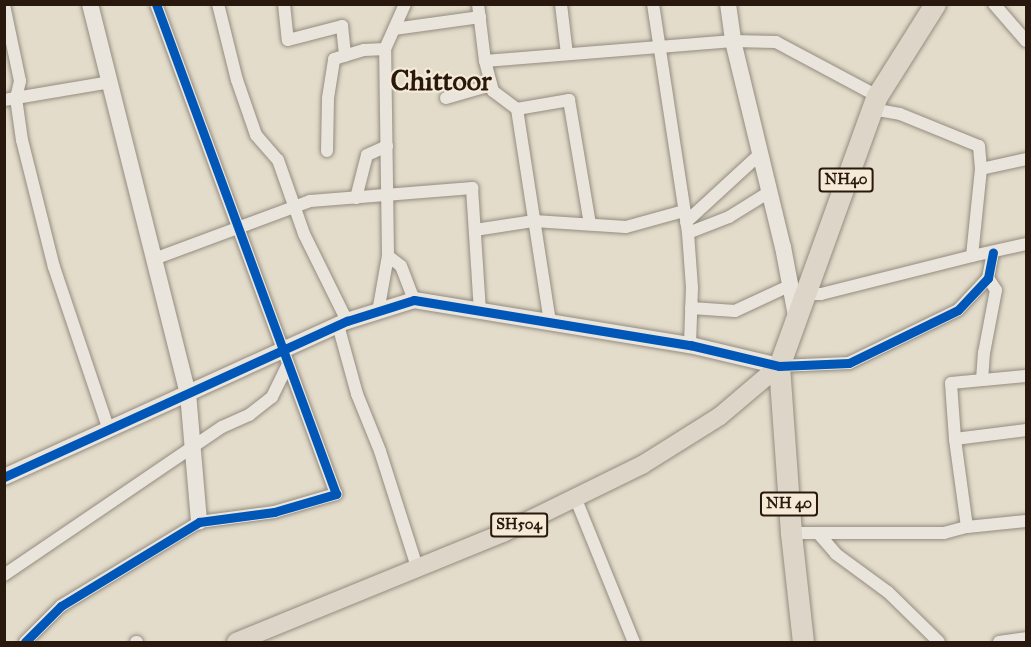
<!DOCTYPE html>
<html>
<head>
<meta charset="utf-8">
<style>
  body { margin:0 }
  #map { position:relative; width:1031px; height:647px; overflow:hidden; background:#e4dcca; font-family:"IM FELL Great Primer",serif }
  div>[style] { position:absolute }
  [style*='--x'] { left:calc(var(--x)*1px); top:calc(var(--y)*1px); width:calc(var(--w)*1px); rotate:calc(var(--a)*1deg) }
  .roads { filter:drop-shadow(0 0 2px #938c80) drop-shadow(0 0 2px #938c80) }
  .street>* { height:12px; margin:-6px; padding:0 6px; transform-origin:6px; border-radius:6px; background:#eae5dc }
  .secondary>* { height:16px; margin:-8px; padding:0 8px; transform-origin:8px; border-radius:8px; background:#eae5dc }
  .primary>* { height:18px; margin:-9px; padding:0 9px; transform-origin:9px; border-radius:9px; background:#ddd5c7 }
  .highway>* { height:21px; margin:-10.5px; padding:0 10.5px; transform-origin:10.5px; border-radius:10.5px; background:#ddd5c7 }
  .cycleway>* { height:9px; margin:-4.5px; padding:0 4.5px; transform-origin:4.5px; border-radius:4.5px; background:#0057b8 }
  span { translate:-50% -50%; white-space:nowrap; text-align:center; line-height:1.15; -webkit-text-stroke:4.5px #f5ead5; paint-order:stroke }
  .shield-label span { padding:2px 4px; background:#f5ead5; border:2px solid; border-radius:4px; -webkit-text-stroke-width:0 }
  .shield-label { font-size:15px; color:#29180e; font-weight:700 }
  .town-label { font-size:28px; color:#29180e; font-weight:700 }
  .frame { position:absolute; inset:0; border:6px solid #29180e; pointer-events:none }
</style>
</head>
<body>
<div id="map">
  <div class="roads">
    <div class="street">
      <div style="--x:218;--y:4;--w:78;--a:76"></div>
      <div style="--x:237;--y:80;--w:58;--a:70.9"></div>
      <div style="--x:256;--y:135;--w:33;--a:49"></div>
      <div style="--x:278;--y:160;--w:78;--a:70.6"></div>
      <div style="--x:304;--y:234;--w:97;--a:63.7"></div>
      <div style="--x:284;--y:4;--w:36;--a:84"></div>
      <div style="--x:288;--y:40;--w:56;--a:-14.5"></div>
      <div style="--x:342;--y:26;--w:30;--a:84"></div>
      <div style="--x:478;--y:4;--w:57;--a:83"></div>
      <div style="--x:485;--y:61;--w:249;--a:-4.6"></div>
      <div style="--x:733;--y:41;--w:43;--a:1.3"></div>
      <div style="--x:776;--y:42;--w:115;--a:28.1"></div>
      <div style="--x:561;--y:4;--w:50;--a:83.2"></div>
      <div style="--x:653;--y:4;--w:232;--a:81.3"></div>
      <div style="--x:688;--y:233;--w:54;--a:85.8"></div>
      <div style="--x:692;--y:287;--w:58;--a:92"></div>
      <div style="--x:994;--y:4;--w:49;--a:49.1"></div>
      <div style="--x:4;--y:5;--w:78;--a:78.1"></div>
      <div style="--x:20;--y:81;--w:17;--a:103"></div>
      <div style="--x:16;--y:98;--w:42;--a:81.9"></div>
      <div style="--x:22;--y:140;--w:131;--a:75.9"></div>
      <div style="--x:54;--y:267;--w:172;--a:71.4"></div>
      <div style="--x:394;--y:29;--w:87;--a:-7.9"></div>
      <div style="--x:485;--y:61;--w:31;--a:75"></div>
      <div style="--x:493;--y:91;--w:30;--a:37"></div>
      <div style="--x:517;--y:109;--w:216;--a:81.2"></div>
      <div style="--x:446;--y:98;--w:47;--a:-16.1"></div>
      <div style="--x:4;--y:100;--w:108;--a:-9.6"></div>
      <div style="--x:517;--y:109;--w:53;--a:-9.8"></div>
      <div style="--x:569;--y:100;--w:126;--a:80.4"></div>
      <div style="--x:872;--y:109;--w:28;--a:10"></div>
      <div style="--x:900;--y:114;--w:85;--a:22.1"></div>
      <div style="--x:979;--y:146;--w:23;--a:85"></div>
      <div style="--x:327;--y:151;--w:53;--a:-88.9"></div>
      <div style="--x:328;--y:98;--w:39;--a:-81"></div>
      <div style="--x:334;--y:59;--w:31;--a:-17"></div>
      <div style="--x:364;--y:50;--w:21;--a:-3"></div>
      <div style="--x:356;--y:198;--w:44;--a:-75.7"></div>
      <div style="--x:367;--y:155;--w:22;--a:-24"></div>
      <div style="--x:686;--y:222;--w:102;--a:-42.6"></div>
      <div style="--x:475;--y:230;--w:60;--a:-8.7"></div>
      <div style="--x:534;--y:221;--w:92;--a:3.7"></div>
      <div style="--x:626;--y:227;--w:60;--a:-15.4"></div>
      <div style="--x:688;--y:233;--w:44;--a:-21.3"></div>
      <div style="--x:729;--y:217;--w:49;--a:-31.8"></div>
      <div style="--x:388;--y:256;--w:16;--a:38"></div>
      <div style="--x:401;--y:266;--w:36;--a:69"></div>
      <div style="--x:972;--y:256;--w:55;--a:-12.5"></div>
      <div style="--x:154;--y:259;--w:166;--a:-20.4"></div>
      <div style="--x:310;--y:201;--w:163;--a:-4.6"></div>
      <div style="--x:472;--y:188;--w:123;--a:86.3"></div>
      <div style="--x:804;--y:294;--w:17;--a:0"></div>
      <div style="--x:821;--y:294;--w:156;--a:-14.1"></div>
      <div style="--x:972;--y:256;--w:87;--a:-84.1"></div>
      <div style="--x:981;--y:169;--w:46;--a:-12.5"></div>
      <div style="--x:691;--y:308;--w:44;--a:3.9"></div>
      <div style="--x:735;--y:311;--w:62;--a:-24.9"></div>
      <div style="--x:378;--y:312;--w:57;--a:-79.9"></div>
      <div style="--x:388;--y:256;--w:207;--a:-90.8"></div>
      <div style="--x:385;--y:49;--w:49;--a:-66"></div>
      <div style="--x:338;--y:325;--w:72;--a:74.6"></div>
      <div style="--x:357;--y:394;--w:61;--a:68"></div>
      <div style="--x:380;--y:451;--w:122;--a:72.3"></div>
      <div style="--x:779;--y:366;--w:70;--a:-2.5"></div>
      <div style="--x:849;--y:363;--w:121;--a:-25.9"></div>
      <div style="--x:958;--y:310;--w:44;--a:-46.8"></div>
      <div style="--x:988;--y:278;--w:26;--a:-79"></div>
      <div style="--x:982;--y:380;--w:27;--a:-86"></div>
      <div style="--x:984;--y:353;--w:64;--a:-79.2"></div>
      <div style="--x:996;--y:290;--w:14;--a:-124"></div>
      <div style="--x:955;--y:439;--w:56;--a:-94.1"></div>
      <div style="--x:951;--y:383;--w:75;--a:-5.3"></div>
      <div style="--x:575;--y:497;--w:157;--a:67.9"></div>
      <div style="--x:967;--y:527;--w:89;--a:-97.8"></div>
      <div style="--x:955;--y:439;--w:72;--a:-7.2"></div>
      <div style="--x:791;--y:533;--w:153;--a:0"></div>
      <div style="--x:944;--y:533;--w:24;--a:-15"></div>
      <div style="--x:967;--y:527;--w:59;--a:-5.8"></div>
      <div style="--x:818;--y:533;--w:28;--a:49"></div>
      <div style="--x:836;--y:554;--w:64;--a:36.2"></div>
      <div style="--x:888;--y:592;--w:71;--a:44.4"></div>
      <div style="--x:4;--y:575;--w:263;--a:-34.2"></div>
      <div style="--x:222;--y:427;--w:30;--a:-24"></div>
      <div style="--x:249;--y:415;--w:29;--a:-38"></div>
      <div style="--x:272;--y:397;--w:34;--a:-64"></div>
      <div style="--x:25;--y:642;--w:51;--a:-45"></div>
      <div style="--x:61;--y:606;--w:162;--a:-31.3"></div>
      <div style="--x:199;--y:522;--w:76;--a:-7.6"></div>
      <div style="--x:274;--y:512;--w:65;--a:-16.2"></div>
      <div style="--x:336;--y:494;--w:522;--a:-110.17"></div>
      <div style="--x:136;--y:642;--w:1;--a:0"></div>
      <div style="--x:999;--y:642;--w:27;--a:-8"></div>
    </div>
    <div class="secondary">
      <div style="--x:90;--y:4;--w:401;--a:75.9"></div>
      <div style="--x:188;--y:393;--w:129;--a:85.1"></div>
      <div style="--x:728;--y:4;--w:37;--a:82"></div>
      <div style="--x:733;--y:41;--w:212;--a:76.4"></div>
      <div style="--x:783;--y:247;--w:70;--a:79.3"></div>
      <div style="--x:4;--y:477;--w:377;--a:-24.5"></div>
      <div style="--x:347;--y:321;--w:70;--a:-17.4"></div>
      <div style="--x:414;--y:300;--w:280;--a:9.3"></div>
      <div style="--x:690;--y:345;--w:91;--a:13.3"></div>
    </div>
    <div class="primary">
      <div style="--x:236;--y:642;--w:288;--a:-22.2"></div>
      <div style="--x:503;--y:533;--w:155;--a:-26.1"></div>
      <div style="--x:642;--y:465;--w:92;--a:-32.1"></div>
      <div style="--x:720;--y:416;--w:77;--a:-40.3"></div>
    </div>
    <div class="highway">
      <div style="--x:803;--y:642;--w:110;--a:-96.3"></div>
      <div style="--x:791;--y:533;--w:167;--a:-94.1"></div>
      <div style="--x:779;--y:366;--w:287;--a:-70.1"></div>
      <div style="--x:877;--y:96;--w:109;--a:-57.8"></div>
    </div>
  </div>
  <div class="cycleway">
    <div style="--x:4;--y:477;--w:377;--a:-24.5"></div>
    <div style="--x:347;--y:321;--w:70;--a:-17.4"></div>
    <div style="--x:414;--y:300;--w:280;--a:9.3"></div>
    <div style="--x:690;--y:345;--w:91;--a:13.3"></div>
    <div style="--x:779;--y:366;--w:70;--a:-2.5"></div>
    <div style="--x:849;--y:363;--w:121;--a:-25.9"></div>
    <div style="--x:958;--y:310;--w:44;--a:-46.8"></div>
    <div style="--x:988;--y:278;--w:26;--a:-79"></div>
    <div style="--x:25;--y:642;--w:51;--a:-45"></div>
    <div style="--x:61;--y:606;--w:162;--a:-31.3"></div>
    <div style="--x:199;--y:522;--w:76;--a:-7.6"></div>
    <div style="--x:274;--y:512;--w:65;--a:-16.2"></div>
    <div style="--x:336;--y:494;--w:522;--a:-110.17"></div>
  </div>
  <div class="shield-label">
    <span style="left:846px;top:180px">NH40</span>
    <span style="left:789px;top:504px">NH 40</span>
    <span style="left:519px;top:525px">SH504</span>
  </div>
  <div class="town-label">
    <span style="left:441px;top:81px">Chittoor</span>
  </div>
  <div class="frame"></div>
</div>
</body>
</html>
